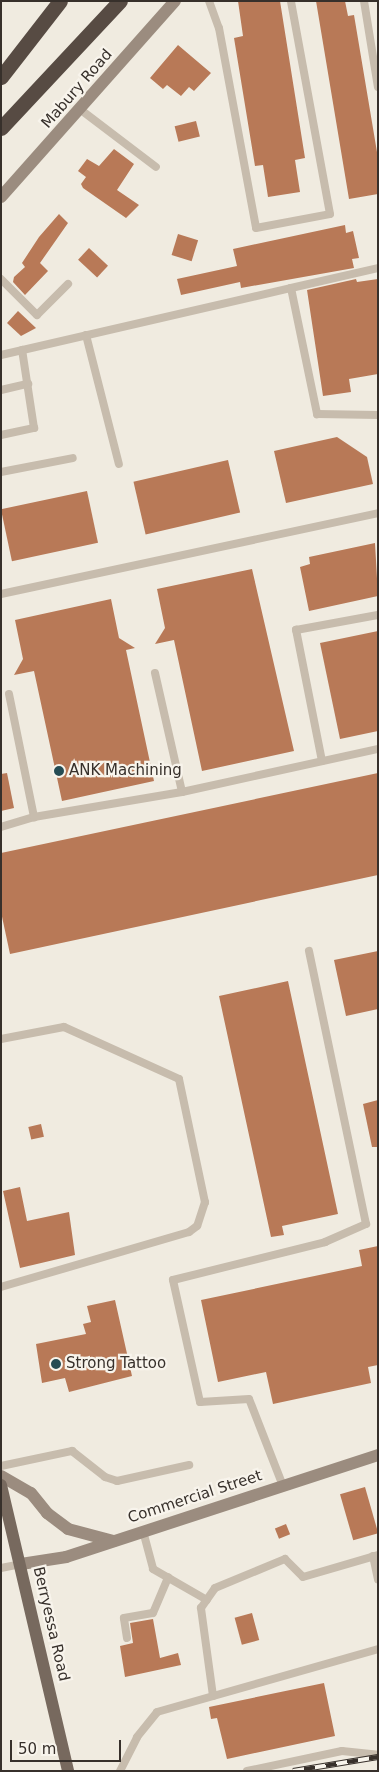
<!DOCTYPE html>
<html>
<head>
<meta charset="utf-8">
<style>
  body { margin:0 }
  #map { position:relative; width:379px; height:1772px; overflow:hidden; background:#f0ebe0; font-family:"DejaVu Sans",sans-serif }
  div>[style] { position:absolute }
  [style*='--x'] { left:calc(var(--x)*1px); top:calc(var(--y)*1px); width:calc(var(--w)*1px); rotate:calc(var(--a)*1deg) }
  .building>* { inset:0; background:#b87957; transform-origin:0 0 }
  .lane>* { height:8px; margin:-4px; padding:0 4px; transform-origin:4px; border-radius:4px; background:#c7bcad }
  .secondary>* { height:12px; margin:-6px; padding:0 6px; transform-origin:6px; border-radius:6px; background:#9b8c7f }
  .primary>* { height:12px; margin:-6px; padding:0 6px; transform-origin:6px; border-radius:6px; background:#77695e }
  .highway>* { height:15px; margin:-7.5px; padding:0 7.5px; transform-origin:7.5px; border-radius:7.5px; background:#574b43 }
  .rail>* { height:5.5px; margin-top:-2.75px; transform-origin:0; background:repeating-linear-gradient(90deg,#f8f4ec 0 11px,#37302b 0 22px); box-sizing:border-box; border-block:1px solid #37302b }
  .dots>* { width:14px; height:14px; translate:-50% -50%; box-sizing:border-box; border:2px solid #f8f4ec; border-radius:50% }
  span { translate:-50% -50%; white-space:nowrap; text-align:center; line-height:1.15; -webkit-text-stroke:4.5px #f8f4ec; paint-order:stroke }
  .street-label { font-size:15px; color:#37302b }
  .poi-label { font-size:15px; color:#37302b }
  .left { translate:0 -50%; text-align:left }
  .frame { position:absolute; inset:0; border:2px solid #37302b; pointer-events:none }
  .scale { position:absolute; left:10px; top:1740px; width:111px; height:22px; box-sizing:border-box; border:2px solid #37302b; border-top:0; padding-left:6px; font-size:15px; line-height:18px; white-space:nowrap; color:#37302b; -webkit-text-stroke:4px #f8f4ec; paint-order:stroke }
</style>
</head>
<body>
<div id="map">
  <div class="building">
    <div style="clip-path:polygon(238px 1px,280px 1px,305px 158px,295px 160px,300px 192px,268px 197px,263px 165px,255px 166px,234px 38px,243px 36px)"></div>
    <div style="clip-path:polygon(316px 1px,345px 1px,348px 16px,354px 15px,378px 158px,378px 194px,349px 199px)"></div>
    <div style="clip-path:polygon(178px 45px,211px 73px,194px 91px,189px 87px,181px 96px,167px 85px,163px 89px,150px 78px)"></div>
    <div style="left:196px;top:121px;width:16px;height:22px;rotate:76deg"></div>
    <div style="clip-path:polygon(114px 149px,134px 164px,117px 190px,139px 205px,126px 218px,83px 188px,81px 184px,86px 177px,78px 171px,87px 159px,99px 166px)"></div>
    <div style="clip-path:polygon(59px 214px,68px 223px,40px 263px,48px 271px,25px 295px,13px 282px,14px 277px,25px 267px,22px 263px,39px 237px)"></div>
    <div style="clip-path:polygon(345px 225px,346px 233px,353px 231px,359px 258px,352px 259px,354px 268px,241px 288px,240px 282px,181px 295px,177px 279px,237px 266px,233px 249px)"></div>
    <div style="left:178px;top:234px;width:21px;height:22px;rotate:17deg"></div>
    <div style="left:89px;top:248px;width:26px;height:16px;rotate:43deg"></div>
    <div style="clip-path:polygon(356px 279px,357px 282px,378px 279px,378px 374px,349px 379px,351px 392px,323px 396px,307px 290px)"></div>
    <div style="clip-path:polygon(18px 311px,36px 328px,21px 336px,7px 323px)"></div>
    <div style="clip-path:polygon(337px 437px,367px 457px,373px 484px,286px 503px,274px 451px)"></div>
    <div style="left:228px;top:460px;width:54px;height:97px;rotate:77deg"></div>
    <div style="left:87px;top:491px;width:53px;height:88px;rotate:78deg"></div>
    <div style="clip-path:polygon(375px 543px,378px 596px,309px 611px,300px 567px,310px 564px,309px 557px)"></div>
    <div style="clip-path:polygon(252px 569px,294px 751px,202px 771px,174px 640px,155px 644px,165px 628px,157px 589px)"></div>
    <div style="clip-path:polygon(111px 599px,119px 638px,135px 648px,126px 650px,154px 781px,62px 801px,34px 671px,14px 675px,23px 659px,15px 620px)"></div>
    <div style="clip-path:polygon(378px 631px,378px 731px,340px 739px,320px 643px)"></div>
    <div style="clip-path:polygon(7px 773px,14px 808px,1px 811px,1px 774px)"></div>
    <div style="clip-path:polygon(378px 773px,378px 875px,10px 954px,1px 912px,1px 853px)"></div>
    <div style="clip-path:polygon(378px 951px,378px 1009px,346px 1016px,334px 960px)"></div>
    <div style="clip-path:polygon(288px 981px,338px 1214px,282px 1226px,284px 1235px,271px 1237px,219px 996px)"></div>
    <div style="clip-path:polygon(378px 1100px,378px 1147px,372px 1147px,363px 1104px)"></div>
    <div style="left:41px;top:1124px;width:13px;height:13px;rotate:77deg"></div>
    <div style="clip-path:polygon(20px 1187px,27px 1221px,69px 1212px,75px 1255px,20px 1268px,3px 1191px)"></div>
    <div style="clip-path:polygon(378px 1246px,378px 1365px,368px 1367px,371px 1383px,273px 1404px,266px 1372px,218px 1382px,201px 1300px,362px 1266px,359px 1250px)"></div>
    <div style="clip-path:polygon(115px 1300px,132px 1376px,69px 1392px,65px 1378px,42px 1383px,36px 1344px,86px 1334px,83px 1324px,91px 1322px,87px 1306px)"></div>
    <div style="left:365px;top:1487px;width:48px;height:26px;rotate:74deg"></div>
    <div style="left:286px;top:1524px;width:11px;height:12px;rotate:68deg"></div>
    <div style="left:252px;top:1613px;width:28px;height:18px;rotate:75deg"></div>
    <div style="clip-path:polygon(153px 1619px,160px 1658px,178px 1653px,181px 1665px,125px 1677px,120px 1646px,133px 1643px,130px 1623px)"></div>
    <div style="clip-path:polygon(324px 1683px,335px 1736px,227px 1759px,217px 1718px,211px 1719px,209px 1707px)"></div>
  </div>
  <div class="lane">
    <div style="--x:209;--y:1;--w:29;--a:70"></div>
    <div style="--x:219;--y:28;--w:203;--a:79.5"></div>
    <div style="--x:256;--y:228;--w:75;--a:-10.7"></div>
    <div style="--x:330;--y:214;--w:217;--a:-100.4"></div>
    <div style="--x:364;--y:1;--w:87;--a:80.8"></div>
    <div style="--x:81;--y:110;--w:94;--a:37.2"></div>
    <div style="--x:1;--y:279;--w:51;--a:45"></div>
    <div style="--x:37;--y:315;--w:44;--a:-45"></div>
    <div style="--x:291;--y:288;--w:89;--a:-12.9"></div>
    <div style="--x:86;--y:335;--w:133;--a:75.7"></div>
    <div style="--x:1;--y:355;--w:298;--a:-13"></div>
    <div style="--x:291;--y:288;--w:129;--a:78.3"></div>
    <div style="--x:317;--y:414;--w:61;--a:0.9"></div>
    <div style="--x:1;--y:390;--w:28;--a:-13"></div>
    <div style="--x:1;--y:435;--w:34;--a:-12"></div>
    <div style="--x:34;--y:428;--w:79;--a:-98.7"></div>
    <div style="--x:1;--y:472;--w:73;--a:-11"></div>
    <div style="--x:1;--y:594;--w:386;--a:-12.1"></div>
    <div style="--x:155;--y:673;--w:122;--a:77.2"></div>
    <div style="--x:9;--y:694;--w:126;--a:78.5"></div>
    <div style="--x:322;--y:761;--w:134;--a:-101.2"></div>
    <div style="--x:296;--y:630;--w:83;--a:-10.4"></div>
    <div style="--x:1;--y:827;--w:34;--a:-17"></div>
    <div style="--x:34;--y:817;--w:150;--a:-9.6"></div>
    <div style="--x:182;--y:792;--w:201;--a:-12.4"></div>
    <div style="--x:1;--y:1039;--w:64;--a:-10.8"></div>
    <div style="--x:64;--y:1027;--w:126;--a:24.3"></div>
    <div style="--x:179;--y:1079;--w:126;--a:78.1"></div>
    <div style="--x:205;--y:1202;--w:25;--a:108"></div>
    <div style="--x:197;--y:1226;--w:10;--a:143"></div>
    <div style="--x:189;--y:1232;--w:196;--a:163.7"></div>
    <div style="--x:1;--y:1466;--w:73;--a:-11.9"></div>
    <div style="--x:72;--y:1451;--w:42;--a:38.2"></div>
    <div style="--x:105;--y:1477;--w:13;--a:18"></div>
    <div style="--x:117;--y:1481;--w:74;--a:-12.5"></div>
    <div style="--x:283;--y:1486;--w:93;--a:-111.3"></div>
    <div style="--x:249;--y:1399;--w:49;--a:176.5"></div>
    <div style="--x:200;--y:1402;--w:125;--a:-102.5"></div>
    <div style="--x:173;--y:1280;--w:157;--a:-14"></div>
    <div style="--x:325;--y:1242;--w:45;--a:-23.7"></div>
    <div style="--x:366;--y:1224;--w:279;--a:-101.8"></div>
    <div style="--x:143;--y:1531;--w:39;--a:75"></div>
    <div style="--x:153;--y:1569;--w:62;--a:29.9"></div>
    <div style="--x:373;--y:1556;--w:24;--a:78"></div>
    <div style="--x:1;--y:1568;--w:20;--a:-11"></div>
    <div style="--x:127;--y:1638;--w:20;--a:-99"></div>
    <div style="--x:124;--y:1618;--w:29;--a:-10"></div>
    <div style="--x:153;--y:1613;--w:39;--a:-67"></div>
    <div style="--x:213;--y:1696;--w:89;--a:-97.8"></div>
    <div style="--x:201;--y:1608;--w:24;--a:-55"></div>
    <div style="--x:215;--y:1588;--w:76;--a:-22.5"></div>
    <div style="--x:285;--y:1559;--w:25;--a:45"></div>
    <div style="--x:303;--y:1577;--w:78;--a:-16.3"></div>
    <div style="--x:120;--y:1771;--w:38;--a:-63"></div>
    <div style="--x:137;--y:1737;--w:32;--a:-51"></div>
    <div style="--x:157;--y:1712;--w:230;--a:-15.9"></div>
    <div style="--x:247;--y:1771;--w:97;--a:-11.9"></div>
    <div style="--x:342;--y:1751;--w:36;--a:6"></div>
  </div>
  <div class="secondary">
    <div style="--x:1;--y:197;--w:262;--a:-48.4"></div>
    <div style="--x:1;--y:1476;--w:34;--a:30"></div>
    <div style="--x:31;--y:1493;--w:26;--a:51"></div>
    <div style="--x:47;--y:1513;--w:26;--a:37"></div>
    <div style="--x:68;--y:1529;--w:47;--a:14.9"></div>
    <div style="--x:21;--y:1564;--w:46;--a:-8.8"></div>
    <div style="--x:66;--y:1557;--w:328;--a:-18.1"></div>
  </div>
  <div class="primary">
    <div style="--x:1;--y:1485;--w:294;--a:76.8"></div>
  </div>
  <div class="highway">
    <div style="--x:1;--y:77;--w:96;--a:-52.2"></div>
    <div style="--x:1;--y:128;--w:174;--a:-46.9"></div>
  </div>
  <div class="rail">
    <div style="--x:293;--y:1771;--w:86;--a:-9.4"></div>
  </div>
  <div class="dots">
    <div style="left:59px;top:771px;background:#254c54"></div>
    <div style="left:56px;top:1364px;background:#254c54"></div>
  </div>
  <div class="street-label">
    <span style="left:77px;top:89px;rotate:-49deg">Mabury Road</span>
    <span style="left:195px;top:1497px;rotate:-18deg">Commercial Street</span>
    <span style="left:51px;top:1624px;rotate:77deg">Berryessa Road</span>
  </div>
  <div class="poi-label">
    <span class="left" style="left:69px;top:771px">ANK Machining</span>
    <span class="left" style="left:66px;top:1364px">Strong Tattoo</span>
  </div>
  <div class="frame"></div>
  <div class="scale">50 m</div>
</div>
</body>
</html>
